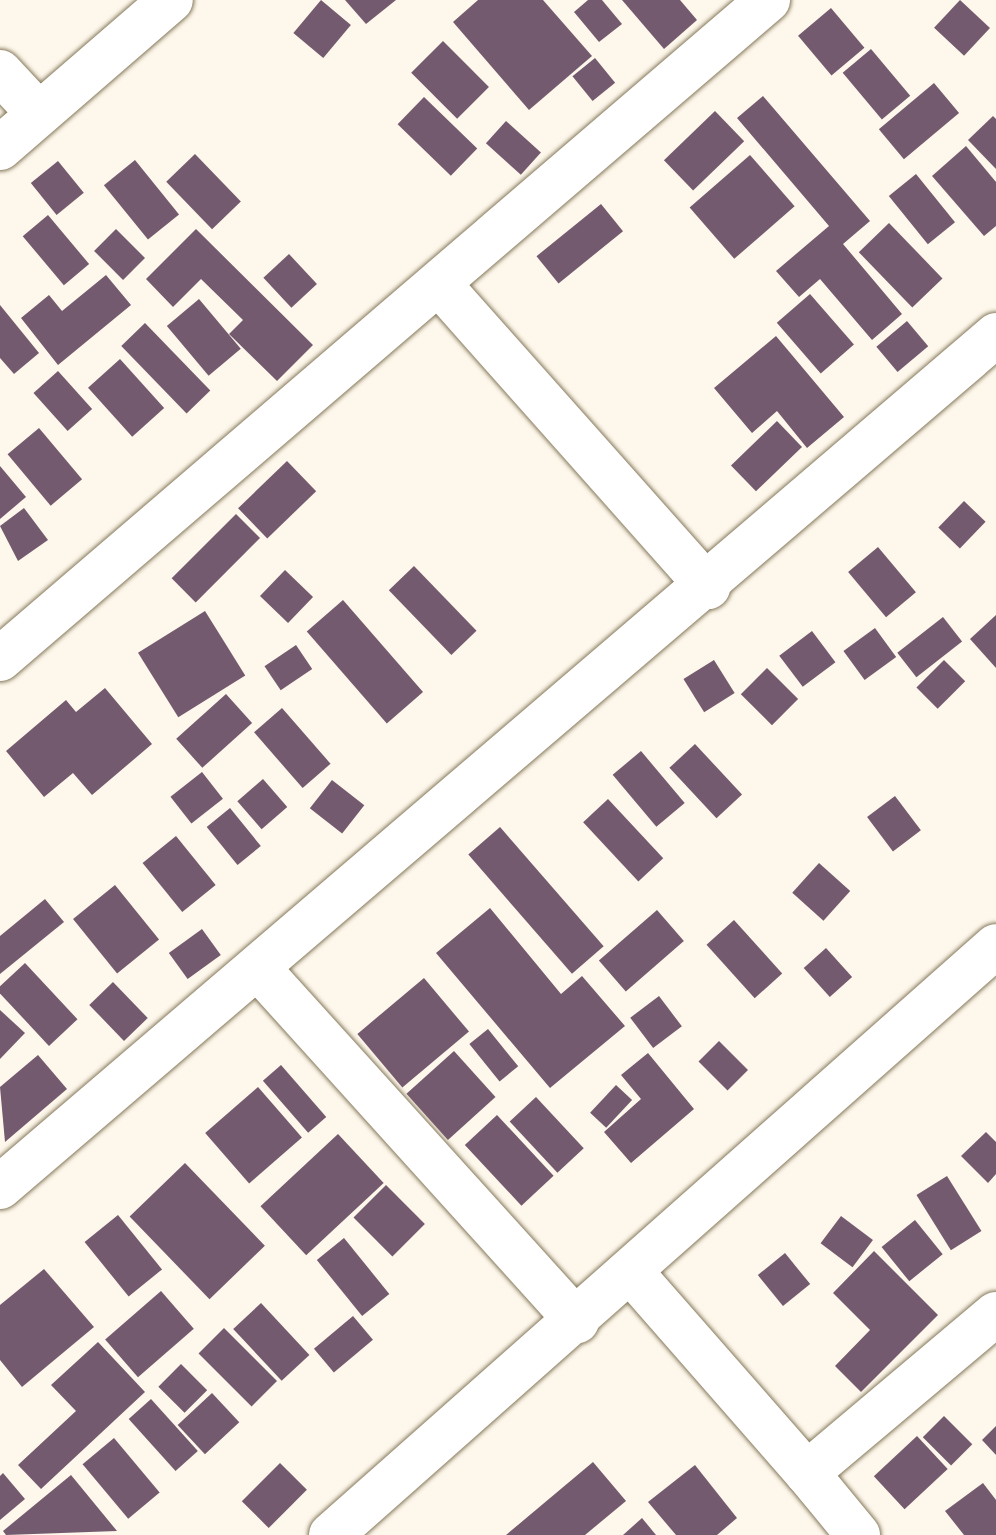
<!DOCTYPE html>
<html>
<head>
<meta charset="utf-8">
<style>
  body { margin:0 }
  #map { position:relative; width:996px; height:1535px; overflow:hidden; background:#fef8ec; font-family:"Alegreya Sans",sans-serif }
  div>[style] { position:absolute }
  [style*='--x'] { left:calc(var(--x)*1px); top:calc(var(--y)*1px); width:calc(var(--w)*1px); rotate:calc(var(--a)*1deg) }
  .building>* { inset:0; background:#745a6e; transform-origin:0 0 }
  .roads { filter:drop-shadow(0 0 2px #85785b) drop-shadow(0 0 2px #85785b) }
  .minor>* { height:44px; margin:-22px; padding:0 22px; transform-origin:22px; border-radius:22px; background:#fff }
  span { translate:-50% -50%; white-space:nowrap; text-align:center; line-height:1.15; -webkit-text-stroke:8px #fff; paint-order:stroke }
</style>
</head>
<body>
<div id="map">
  <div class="building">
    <div style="left:321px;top:0;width:39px;height:43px;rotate:40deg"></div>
    <div style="clip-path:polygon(345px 0,396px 0,366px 24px)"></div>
    <div style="clip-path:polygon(478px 0,543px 0,592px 56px,529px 110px,453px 22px)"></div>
    <div style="clip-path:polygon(588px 0,602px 0,622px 24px,599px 42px,574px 12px)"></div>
    <div style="clip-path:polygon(622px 0,680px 0,697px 20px,664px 49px)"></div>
    <div style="left:960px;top:0;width:41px;height:38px;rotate:43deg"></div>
    <div style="left:831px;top:8px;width:52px;height:43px;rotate:50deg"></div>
    <div style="left:443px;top:41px;width:65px;height:45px;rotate:45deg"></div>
    <div style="left:871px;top:49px;width:61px;height:37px;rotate:50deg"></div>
    <div style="left:595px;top:58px;width:32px;height:29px;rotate:51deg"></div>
    <div style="left:934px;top:83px;width:39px;height:72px;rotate:50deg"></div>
    <div style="clip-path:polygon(763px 96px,870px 221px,843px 244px,902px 314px,872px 340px,820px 279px,799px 297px,776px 271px,829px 226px,737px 118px)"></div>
    <div style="left:424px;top:97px;width:74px;height:38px;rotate:44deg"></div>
    <div style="left:715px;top:111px;width:42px;height:71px;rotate:46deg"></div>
    <div style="clip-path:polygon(993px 116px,996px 119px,996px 169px,968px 140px)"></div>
    <div style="left:506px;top:121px;width:47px;height:30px;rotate:42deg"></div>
    <div style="clip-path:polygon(966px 146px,996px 182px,996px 226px,984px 236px,932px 176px)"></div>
    <div style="left:195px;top:154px;width:66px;height:40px;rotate:46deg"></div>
    <div style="left:750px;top:155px;width:68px;height:80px;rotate:49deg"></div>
    <div style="left:135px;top:160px;width:70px;height:40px;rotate:51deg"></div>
    <div style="left:58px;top:161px;width:41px;height:35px;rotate:51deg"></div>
    <div style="left:916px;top:174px;width:62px;height:35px;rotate:51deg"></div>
    <div style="left:601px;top:204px;width:35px;height:83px;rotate:51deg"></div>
    <div style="left:48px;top:215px;width:64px;height:33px;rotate:50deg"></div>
    <div style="left:889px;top:223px;width:77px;height:42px;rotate:46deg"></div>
    <div style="left:116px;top:229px;width:41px;height:31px;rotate:45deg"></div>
    <div style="clip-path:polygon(196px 229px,313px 345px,277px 381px,229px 334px,243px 320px,201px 279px,173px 307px,146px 279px)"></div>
    <div style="left:289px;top:254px;width:41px;height:35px;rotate:47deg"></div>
    <div style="clip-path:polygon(106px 275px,131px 305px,58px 365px,21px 318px,49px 295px,62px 311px)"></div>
    <div style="left:810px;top:294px;width:67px;height:44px;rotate:49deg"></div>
    <div style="left:199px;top:299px;width:65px;height:42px;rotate:50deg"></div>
    <div style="clip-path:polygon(0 305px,39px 353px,14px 374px,0 358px)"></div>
    <div style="left:907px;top:321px;width:33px;height:40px;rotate:50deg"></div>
    <div style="left:145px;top:323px;width:94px;height:33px;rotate:46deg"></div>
    <div style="clip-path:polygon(776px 336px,844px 417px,807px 448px,777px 411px,752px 433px,714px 388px)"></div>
    <div style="left:120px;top:359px;width:66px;height:43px;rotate:48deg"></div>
    <div style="left:58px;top:371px;width:51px;height:33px;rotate:48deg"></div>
    <div style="left:777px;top:421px;width:36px;height:64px;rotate:46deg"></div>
    <div style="left:39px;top:428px;width:67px;height:41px;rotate:50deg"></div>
    <div style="left:287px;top:461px;width:42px;height:68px;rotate:46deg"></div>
    <div style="clip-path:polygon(0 466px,26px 497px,0 519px)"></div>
    <div style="left:964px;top:501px;width:30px;height:37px;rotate:44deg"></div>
    <div style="clip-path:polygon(24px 508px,48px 540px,18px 561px,0 526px)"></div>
    <div style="left:236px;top:514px;width:34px;height:91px;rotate:45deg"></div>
    <div style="left:878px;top:547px;width:59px;height:39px;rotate:50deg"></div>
    <div style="left:414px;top:566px;width:90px;height:35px;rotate:46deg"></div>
    <div style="left:285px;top:570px;width:39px;height:36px;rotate:44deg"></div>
    <div style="left:343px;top:600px;width:122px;height:48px;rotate:49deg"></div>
    <div style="left:205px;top:611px;width:76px;height:79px;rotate:58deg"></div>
    <div style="clip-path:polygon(996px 615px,996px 668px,970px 639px)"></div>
    <div style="left:943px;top:617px;width:31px;height:58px;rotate:52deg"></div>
    <div style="left:875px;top:628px;width:36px;height:39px;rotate:54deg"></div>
    <div style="left:812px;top:631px;width:39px;height:41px;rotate:53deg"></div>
    <div style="left:296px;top:645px;width:29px;height:38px;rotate:56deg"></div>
    <div style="left:714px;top:660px;width:39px;height:36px;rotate:58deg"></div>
    <div style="left:944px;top:660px;width:30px;height:39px;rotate:45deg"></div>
    <div style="left:767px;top:668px;width:44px;height:37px;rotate:45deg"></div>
    <div style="clip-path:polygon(105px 688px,152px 744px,92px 795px,73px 773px,44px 797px,6px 751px,66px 700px,76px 712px)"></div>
    <div style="left:226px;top:694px;width:39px;height:67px;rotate:48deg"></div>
    <div style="left:282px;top:708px;width:74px;height:37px;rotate:49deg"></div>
    <div style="left:695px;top:744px;width:69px;height:35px;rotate:47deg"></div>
    <div style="left:641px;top:751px;width:68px;height:37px;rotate:50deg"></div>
    <div style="left:202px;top:772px;width:34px;height:40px;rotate:52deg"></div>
    <div style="left:263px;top:779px;width:37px;height:34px;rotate:49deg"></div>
    <div style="left:332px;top:780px;width:41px;height:36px;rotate:38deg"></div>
    <div style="left:895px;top:796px;width:43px;height:35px;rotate:53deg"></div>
    <div style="left:608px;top:799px;width:81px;height:34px;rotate:47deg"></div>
    <div style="left:230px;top:808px;width:49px;height:30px;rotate:51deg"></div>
    <div style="left:500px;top:827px;width:158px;height:42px;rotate:49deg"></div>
    <div style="left:176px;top:836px;width:63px;height:43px;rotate:51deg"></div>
    <div style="left:819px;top:863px;width:42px;height:40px;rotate:42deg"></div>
    <div style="left:115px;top:885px;width:70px;height:54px;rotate:51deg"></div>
    <div style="clip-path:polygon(45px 899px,64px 922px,0 974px,0 936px)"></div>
    <div style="clip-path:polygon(490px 908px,561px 994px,582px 976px,625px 1026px,550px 1088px,436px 953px)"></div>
    <div style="left:657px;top:910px;width:41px;height:77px;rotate:49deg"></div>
    <div style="left:734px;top:920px;width:72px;height:37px;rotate:48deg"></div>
    <div style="left:202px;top:929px;width:32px;height:41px;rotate:54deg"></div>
    <div style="left:826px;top:948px;width:39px;height:30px;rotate:48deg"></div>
    <div style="left:25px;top:963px;width:77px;height:39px;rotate:47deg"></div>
    <div style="left:424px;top:978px;width:70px;height:87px;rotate:50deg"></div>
    <div style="left:113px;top:982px;width:50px;height:33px;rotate:46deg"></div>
    <div style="left:659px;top:996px;width:38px;height:36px;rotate:53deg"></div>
    <div style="clip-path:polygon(0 1010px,25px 1033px,0 1059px)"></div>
    <div style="left:488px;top:1029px;width:48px;height:24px;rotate:51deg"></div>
    <div style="left:719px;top:1041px;width:41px;height:29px;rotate:45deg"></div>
    <div style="left:454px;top:1051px;width:62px;height:64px;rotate:48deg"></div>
    <div style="clip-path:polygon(648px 1053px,694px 1109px,631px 1163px,604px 1132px,641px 1099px,621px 1075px)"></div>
    <div style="clip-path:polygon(38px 1055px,67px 1089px,5px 1142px,0 1087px)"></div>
    <div style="left:281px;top:1065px;width:69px;height:24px;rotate:49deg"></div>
    <div style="left:616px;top:1085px;width:22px;height:38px;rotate:43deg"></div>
    <div style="left:258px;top:1087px;width:67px;height:70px;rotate:49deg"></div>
    <div style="left:536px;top:1097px;width:70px;height:36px;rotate:47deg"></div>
    <div style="left:497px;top:1115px;width:83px;height:44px;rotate:47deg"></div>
    <div style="clip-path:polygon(986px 1132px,996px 1142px,996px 1174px,988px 1183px,961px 1156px)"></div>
    <div style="left:338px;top:1134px;width:67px;height:106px;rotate:47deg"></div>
    <div style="left:185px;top:1163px;width:115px;height:77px;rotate:46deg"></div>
    <div style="left:947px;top:1176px;width:65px;height:36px;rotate:58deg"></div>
    <div style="left:386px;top:1185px;width:55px;height:46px;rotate:45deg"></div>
    <div style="left:118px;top:1215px;width:70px;height:43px;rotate:51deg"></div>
    <div style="left:841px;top:1216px;width:40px;height:34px;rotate:37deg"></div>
    <div style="left:915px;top:1220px;width:44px;height:43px;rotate:51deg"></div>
    <div style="left:344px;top:1238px;width:72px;height:35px;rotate:51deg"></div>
    <div style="clip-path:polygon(874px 1251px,938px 1315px,861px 1392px,835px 1366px,870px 1330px,833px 1293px)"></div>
    <div style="left:785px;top:1253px;width:40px;height:35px;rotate:51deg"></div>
    <div style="clip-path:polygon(44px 1269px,94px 1327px,22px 1387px,0 1360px,0 1305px)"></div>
    <div style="left:161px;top:1291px;width:50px;height:74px;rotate:49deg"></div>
    <div style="left:261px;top:1303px;width:71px;height:38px;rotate:47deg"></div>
    <div style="left:353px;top:1316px;width:31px;height:51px;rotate:50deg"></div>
    <div style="left:224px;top:1328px;width:75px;height:36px;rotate:45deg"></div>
    <div style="clip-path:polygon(98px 1342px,145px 1392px,41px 1489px,18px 1465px,76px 1411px,51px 1385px)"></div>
    <div style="left:181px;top:1364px;width:37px;height:32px;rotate:45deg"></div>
    <div style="left:212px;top:1393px;width:40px;height:47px;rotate:47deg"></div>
    <div style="left:151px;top:1399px;width:70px;height:30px;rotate:48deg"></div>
    <div style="left:944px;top:1416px;width:40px;height:30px;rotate:45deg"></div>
    <div style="clip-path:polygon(996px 1426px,996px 1455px,982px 1440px)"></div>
    <div style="left:917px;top:1436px;width:45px;height:59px;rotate:47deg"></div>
    <div style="left:114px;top:1438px;width:71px;height:41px;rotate:50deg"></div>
    <div style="clip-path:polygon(593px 1462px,626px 1501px,585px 1535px,506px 1535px)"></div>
    <div style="left:280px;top:1463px;width:38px;height:54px;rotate:45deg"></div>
    <div style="clip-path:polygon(695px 1465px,737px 1518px,717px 1535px,676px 1535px,648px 1502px)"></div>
    <div style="clip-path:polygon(3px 1473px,25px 1499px,0 1520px,0 1476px)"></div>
    <div style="clip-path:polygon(71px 1475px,117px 1531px,6px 1535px,3px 1531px)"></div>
    <div style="clip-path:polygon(983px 1483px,996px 1500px,996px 1535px,964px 1535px,945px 1511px)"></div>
    <div style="clip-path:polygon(642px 1518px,656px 1535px,623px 1535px)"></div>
  </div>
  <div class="roads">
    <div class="minor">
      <div style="--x:0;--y:72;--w:57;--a:47.1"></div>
      <div style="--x:0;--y:148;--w:226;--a:-40.9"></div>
      <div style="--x:440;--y:285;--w:404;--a:48.4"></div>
      <div style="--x:0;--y:659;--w:1012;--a:-40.63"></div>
      <div style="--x:258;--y:968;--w:476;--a:47.9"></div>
      <div style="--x:0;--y:1187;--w:1311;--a:-40.54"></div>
      <div style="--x:631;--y:1272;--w:267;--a:48.8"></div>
      <div style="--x:331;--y:1535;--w:888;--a:-41.53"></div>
      <div style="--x:858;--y:1535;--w:80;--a:-129.4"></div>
      <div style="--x:807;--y:1473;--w:247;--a:-40.1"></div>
    </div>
  </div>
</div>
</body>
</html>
